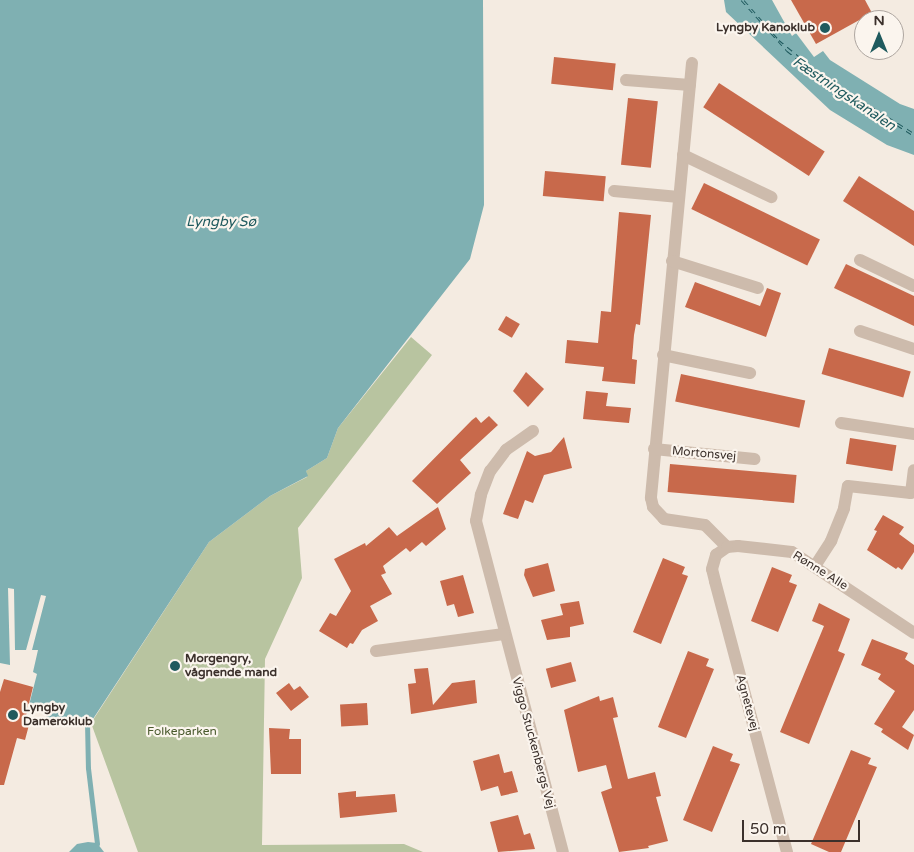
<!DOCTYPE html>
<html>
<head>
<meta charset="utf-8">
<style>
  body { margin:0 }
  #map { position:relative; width:914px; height:852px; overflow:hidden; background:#f4ebe1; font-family:"Varela Round",sans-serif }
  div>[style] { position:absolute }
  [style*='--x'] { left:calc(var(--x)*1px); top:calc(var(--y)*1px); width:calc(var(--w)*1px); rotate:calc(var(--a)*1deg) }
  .green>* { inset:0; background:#b8c4a0 }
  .water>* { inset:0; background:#7fb0b2 }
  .pier>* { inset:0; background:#f4ebe1 }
  .stream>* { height:5px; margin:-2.5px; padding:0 2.5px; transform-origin:2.5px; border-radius:2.5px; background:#7fb0b2 }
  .ferry>* { height:1px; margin-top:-0.5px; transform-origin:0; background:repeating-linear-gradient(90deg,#1f5a5e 0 6px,transparent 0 11px) }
  .building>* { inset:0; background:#c8694b; transform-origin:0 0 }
  .minor>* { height:12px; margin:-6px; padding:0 6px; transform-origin:6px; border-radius:6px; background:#cdbbac }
  .dots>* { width:14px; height:14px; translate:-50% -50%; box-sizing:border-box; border:2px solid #fbf5ee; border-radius:50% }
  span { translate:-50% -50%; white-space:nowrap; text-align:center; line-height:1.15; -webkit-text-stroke:4.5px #fbf5ee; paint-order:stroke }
  .poi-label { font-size:12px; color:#3b302b; font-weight:700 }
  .right { translate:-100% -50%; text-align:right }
  .left { translate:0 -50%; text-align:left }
  .street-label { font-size:12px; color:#3b302b }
  .park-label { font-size:12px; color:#4a5a2e }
  .water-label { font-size:14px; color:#1f5a5e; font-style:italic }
  .north { position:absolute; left:854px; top:10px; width:50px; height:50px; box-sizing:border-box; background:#fbf5ee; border:1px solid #aea6a0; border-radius:50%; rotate:0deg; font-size:14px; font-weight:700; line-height:20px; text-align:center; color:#3b302b }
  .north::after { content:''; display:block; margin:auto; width:18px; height:22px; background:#1f5a5e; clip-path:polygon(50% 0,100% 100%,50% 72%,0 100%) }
  .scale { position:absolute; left:742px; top:820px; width:118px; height:22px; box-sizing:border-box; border:2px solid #3b302b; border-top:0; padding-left:6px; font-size:15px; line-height:18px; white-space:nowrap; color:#3b302b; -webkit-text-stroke:4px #fbf5ee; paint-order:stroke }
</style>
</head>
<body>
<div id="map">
  <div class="green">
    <div style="clip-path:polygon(411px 337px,432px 355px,298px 528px,302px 578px,265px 659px,262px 845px,404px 844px,423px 852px,138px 852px,91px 723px,209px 542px,270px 496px,307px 477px,306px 471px,327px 458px,338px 428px)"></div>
  </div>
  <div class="water">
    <div style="clip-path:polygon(0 0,483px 0,484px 205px,470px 259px,338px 428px,327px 458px,306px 471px,308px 476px,270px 496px,209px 542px,91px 722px,49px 722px,42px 707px,31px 708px,0 699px)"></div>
    <div style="clip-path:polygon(724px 0,772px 0,792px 36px,796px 33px,814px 57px,823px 51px,830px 60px,900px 104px,914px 109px,914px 155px,887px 145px,830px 110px,726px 12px)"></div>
    <div style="clip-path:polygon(88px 842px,97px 843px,104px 852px,69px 852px,77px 844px)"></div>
  </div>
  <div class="pier">
    <div style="clip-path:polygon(8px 588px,14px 589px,15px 650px,26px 650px,41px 595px,46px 596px,32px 650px,38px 650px,33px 672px,37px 674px,28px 709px,0 701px,0 663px,10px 665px)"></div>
  </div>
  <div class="stream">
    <div style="--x:87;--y:722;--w:46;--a:88.8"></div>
    <div style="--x:88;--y:768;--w:76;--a:83.2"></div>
  </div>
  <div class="ferry">
    <div style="--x:741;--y:0;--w:69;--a:48"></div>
    <div style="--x:787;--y:51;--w:44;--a:37.6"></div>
    <div style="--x:822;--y:78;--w:109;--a:32.2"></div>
    <div style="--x:744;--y:0;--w:53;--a:48.8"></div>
    <div style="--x:779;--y:40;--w:57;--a:39.3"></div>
    <div style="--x:823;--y:76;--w:107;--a:32.1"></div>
  </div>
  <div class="building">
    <div style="clip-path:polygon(791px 0,865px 0,872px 13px,816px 44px)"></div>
    <div style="left:554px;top:57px;width:62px;height:27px;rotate:6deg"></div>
    <div style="left:719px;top:83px;width:126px;height:29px;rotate:33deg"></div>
    <div style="left:628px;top:98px;width:30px;height:67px;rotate:6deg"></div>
    <div style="left:545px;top:171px;width:61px;height:25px;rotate:5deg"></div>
    <div style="clip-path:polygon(859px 176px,914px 211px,914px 246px,843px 201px)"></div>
    <div style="left:704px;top:183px;width:129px;height:29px;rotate:26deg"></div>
    <div style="clip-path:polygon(619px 212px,651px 215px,640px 325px,636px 324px,634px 335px,632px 359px,637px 360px,635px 384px,602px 381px,604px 367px,565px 363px,567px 340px,598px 343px,601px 311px,611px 312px)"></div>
    <div style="clip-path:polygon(846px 264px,914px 296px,914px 326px,834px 288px)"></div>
    <div style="clip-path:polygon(695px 282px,760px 306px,767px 288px,781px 293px,766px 337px,685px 307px)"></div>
    <div style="left:506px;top:316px;width:16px;height:16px;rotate:30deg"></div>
    <div style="left:829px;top:348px;width:85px;height:27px;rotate:16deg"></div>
    <div style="clip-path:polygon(526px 372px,544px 389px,528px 407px,513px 391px)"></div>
    <div style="left:681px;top:374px;width:127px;height:28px;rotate:12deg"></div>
    <div style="clip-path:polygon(586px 391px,608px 393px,606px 406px,631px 408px,629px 423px,583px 419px)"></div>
    <div style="clip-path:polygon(489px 416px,498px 425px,460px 460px,471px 473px,437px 504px,412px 481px,472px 420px,476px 417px,481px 423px)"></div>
    <div style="clip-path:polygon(564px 437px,572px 468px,544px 475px,533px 503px,525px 500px,518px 519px,503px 514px,527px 451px,535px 456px,551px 452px)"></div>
    <div style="left:850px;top:438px;width:47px;height:26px;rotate:9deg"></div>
    <div style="left:670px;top:464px;width:127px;height:28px;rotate:5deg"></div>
    <div style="clip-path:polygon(438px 507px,446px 529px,426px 546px,422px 542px,410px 552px,406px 548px,383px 566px,386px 573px,381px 575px,392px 594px,370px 606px,378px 621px,362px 630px,353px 644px,350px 643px,347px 648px,319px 631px,330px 613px,336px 616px,351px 591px,334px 559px,365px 543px,366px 546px,389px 527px,397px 536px)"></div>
    <div style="clip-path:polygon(883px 515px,904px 527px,899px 534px,914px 545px,914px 552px,902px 570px,898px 567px,896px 569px,867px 550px,877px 531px,874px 530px)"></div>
    <div style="clip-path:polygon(663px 558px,685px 567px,682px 574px,688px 576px,661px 644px,633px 632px)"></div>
    <div style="clip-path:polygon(548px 563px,555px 591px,533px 597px,524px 575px,525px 569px)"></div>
    <div style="clip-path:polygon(772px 567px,792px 575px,789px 582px,797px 585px,778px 632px,751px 621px)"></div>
    <div style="clip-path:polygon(463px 575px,474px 613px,458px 617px,454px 604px,447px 606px,440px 581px)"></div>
    <div style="clip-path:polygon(579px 601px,584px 624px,570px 627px,570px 637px,547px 640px,541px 620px,563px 615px,560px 604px)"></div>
    <div style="clip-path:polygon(819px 603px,850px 619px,838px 651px,845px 654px,809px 744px,780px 732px,824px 626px,812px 621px)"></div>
    <div style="clip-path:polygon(872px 639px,908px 653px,905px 659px,914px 665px,914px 710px,902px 727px,914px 735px,908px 750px,881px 732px,883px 729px,874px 724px,895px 691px,878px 679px,881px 674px,861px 665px)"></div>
    <div style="clip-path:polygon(688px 651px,709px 659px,706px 666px,714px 669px,686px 738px,658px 727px)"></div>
    <div style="left:571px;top:662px;width:20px;height:26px;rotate:75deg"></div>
    <div style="clip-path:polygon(428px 668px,433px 705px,452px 683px,475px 680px,477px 703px,411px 714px,408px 684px,416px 683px,414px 669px)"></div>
    <div style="clip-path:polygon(4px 679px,33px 687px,24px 724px,29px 725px,25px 740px,17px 738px,4px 785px,0 785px,0 692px)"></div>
    <div style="clip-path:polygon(289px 683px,294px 690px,300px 686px,309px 697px,291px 711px,276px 693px)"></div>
    <div style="clip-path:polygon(599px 696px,600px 701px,613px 697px,618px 717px,613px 718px,628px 779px,655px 772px,661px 796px,656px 797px,668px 841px,648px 846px,649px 848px,619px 852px,601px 792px,612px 788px,606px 765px,578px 772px,564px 710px)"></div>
    <div style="left:367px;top:703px;width:22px;height:27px;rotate:87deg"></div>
    <div style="clip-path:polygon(269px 728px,290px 729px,289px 739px,301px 739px,301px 774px,271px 774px)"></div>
    <div style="clip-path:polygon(713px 746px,733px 754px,730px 761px,740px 764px,712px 832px,683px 820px)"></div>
    <div style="clip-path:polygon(851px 750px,871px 758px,868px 764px,877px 767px,841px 852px,829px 852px,811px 844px)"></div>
    <div style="clip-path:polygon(499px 754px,504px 773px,512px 771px,518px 792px,501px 796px,498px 786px,481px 791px,473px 761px)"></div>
    <div style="clip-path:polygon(356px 791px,356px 797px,395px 794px,397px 812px,340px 818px,338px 793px)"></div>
    <div style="clip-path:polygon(518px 815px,524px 835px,530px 833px,535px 849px,498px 852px,490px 822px)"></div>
  </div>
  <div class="minor">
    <div style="--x:692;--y:63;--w:437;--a:95.4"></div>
    <div style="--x:651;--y:498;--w:9;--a:77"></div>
    <div style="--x:653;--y:507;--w:16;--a:47"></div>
    <div style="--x:664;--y:519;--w:41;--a:8.3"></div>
    <div style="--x:705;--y:525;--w:31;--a:45"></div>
    <div style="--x:626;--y:80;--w:64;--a:4.5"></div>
    <div style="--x:683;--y:155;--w:98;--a:25.5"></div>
    <div style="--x:614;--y:191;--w:65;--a:5.3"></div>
    <div style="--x:860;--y:260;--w:60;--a:25.7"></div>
    <div style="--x:672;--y:261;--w:90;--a:17.4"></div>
    <div style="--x:860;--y:331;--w:57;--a:18.4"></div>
    <div style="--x:663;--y:355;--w:89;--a:11.7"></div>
    <div style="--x:841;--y:423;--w:74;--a:8.6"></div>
    <div style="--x:533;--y:431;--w:33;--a:145"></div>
    <div style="--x:506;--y:450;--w:26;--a:127"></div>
    <div style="--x:490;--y:471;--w:26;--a:111"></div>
    <div style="--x:481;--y:495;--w:26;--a:101"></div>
    <div style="--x:476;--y:521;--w:342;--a:75.3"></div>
    <div style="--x:654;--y:449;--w:101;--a:5.7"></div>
    <div style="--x:815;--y:566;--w:30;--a:-57"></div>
    <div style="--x:831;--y:541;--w:35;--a:-68"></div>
    <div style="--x:844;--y:508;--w:22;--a:-80"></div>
    <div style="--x:848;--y:486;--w:63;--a:6.3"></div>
    <div style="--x:911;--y:493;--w:23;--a:-83"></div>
    <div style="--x:376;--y:651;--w:129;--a:-7.6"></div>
    <div style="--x:787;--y:852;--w:280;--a:-104.9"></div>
    <div style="--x:715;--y:581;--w:12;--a:-104"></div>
    <div style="--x:712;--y:569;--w:15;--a:-74"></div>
    <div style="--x:716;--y:555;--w:14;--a:-36"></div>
    <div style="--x:727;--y:547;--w:11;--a:-5"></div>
    <div style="--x:738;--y:546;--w:54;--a:6.3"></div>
    <div style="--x:792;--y:552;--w:146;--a:33.6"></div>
  </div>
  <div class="dots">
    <div style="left:825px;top:28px;background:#1f5a5e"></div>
    <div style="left:175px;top:666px;background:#1f5a5e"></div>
    <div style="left:13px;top:715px;background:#1f5a5e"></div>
  </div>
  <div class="poi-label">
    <span class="right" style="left:815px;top:28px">Lyngby Kanoklub</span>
    <span class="left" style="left:185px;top:666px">Morgengry,<br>vågnende mand</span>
    <span class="left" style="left:23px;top:715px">Lyngby<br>Dameroklub</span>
  </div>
  <div class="street-label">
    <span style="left:704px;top:454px;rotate:5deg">Mortonsvej</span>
    <span style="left:820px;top:571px;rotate:32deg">Rønne Alle</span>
    <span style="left:747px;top:703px;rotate:75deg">Agnetevej</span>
    <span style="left:533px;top:743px;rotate:75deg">Viggo Stuckenbergs Vej</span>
  </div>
  <div class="park-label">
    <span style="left:182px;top:732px">Folkeparken</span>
  </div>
  <div class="water-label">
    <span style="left:844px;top:94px;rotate:34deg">Fæstningskanalen</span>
    <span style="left:221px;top:222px">Lyngby Sø</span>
  </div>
  <div class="north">N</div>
  <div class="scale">50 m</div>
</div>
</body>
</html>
